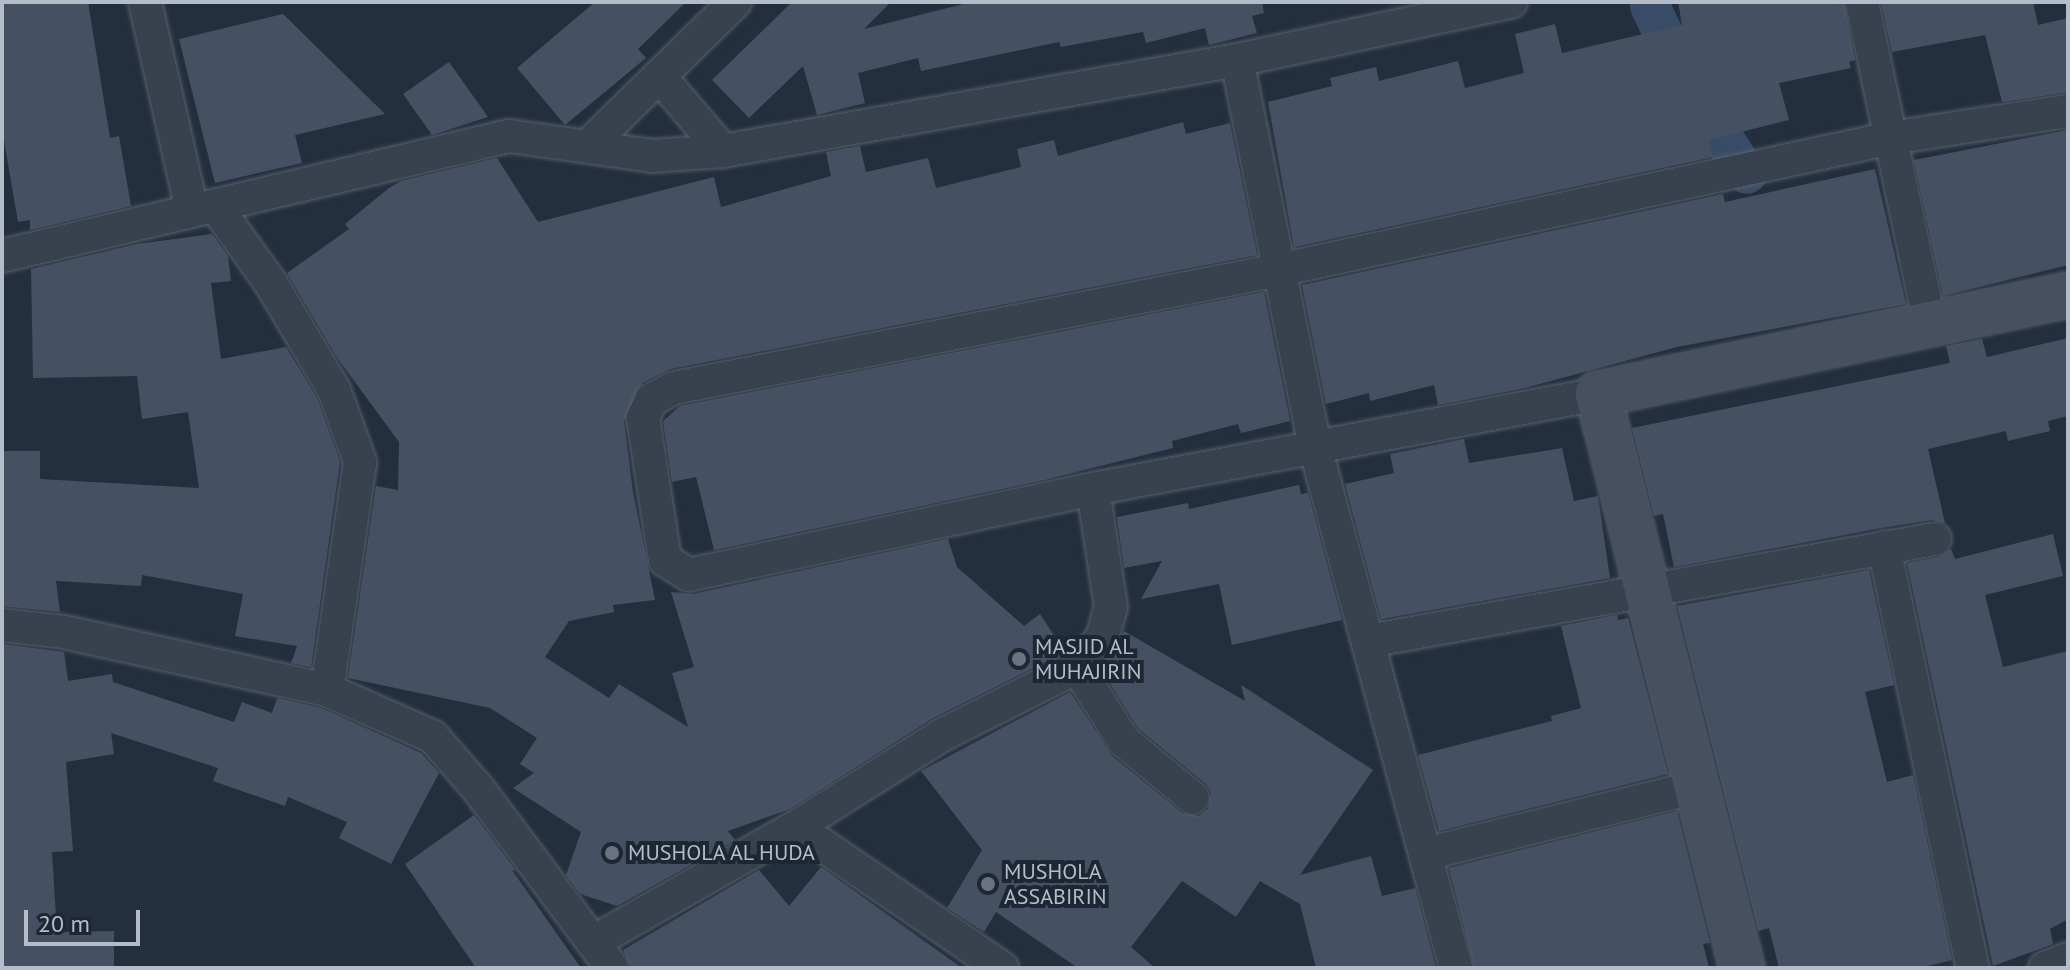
<!DOCTYPE html>
<html>
<head>
<meta charset="utf-8">
<style>
  body { margin:0 }
  #map { position:relative; width:2070px; height:970px; overflow:hidden; background:#242f3e; font-family:"PT Sans",sans-serif }
  div>[style] { position:absolute }
  [style*='--x'] { left:calc(var(--x)*1px); top:calc(var(--y)*1px); width:calc(var(--w)*1px); rotate:calc(var(--a)*1deg) }
  .canal>* { height:40px; margin:-20px; padding:0 20px; transform-origin:20px; border-radius:20px; background:#394c67 }
  .building>* { inset:0; background:#455162 }
  .roads { filter:drop-shadow(0 0 2px #565f6c) drop-shadow(0 0 2px #565f6c) }
  .street>* { height:32px; margin:-16px; padding:0 16px; transform-origin:16px; border-radius:16px; background:#38414e }
  .secondary>* { height:44px; margin:-22px; padding:0 22px; transform-origin:22px; border-radius:22px; background:#465061 }
  .dots>* { width:22px; height:22px; translate:-50% -50%; box-sizing:border-box; border:4px solid #1d2633; border-radius:50% }
  span { translate:-50% -50%; white-space:nowrap; text-align:center; line-height:1.15; -webkit-text-stroke:8px #1d2633; paint-order:stroke }
  .poi-label { font-size:22px; color:#b4bcc9 }
  .left { translate:0 -50%; text-align:left }
  .frame { position:absolute; inset:0; border:4px solid #b4bcc9; pointer-events:none }
  .scale { position:absolute; left:24px; top:910px; width:116px; height:36px; box-sizing:border-box; border:4px solid #b4bcc9; border-top:0; padding-left:10px; font-size:24px; line-height:28px; white-space:nowrap; color:#b4bcc9; -webkit-text-stroke:6px #1d2633; paint-order:stroke }
</style>
</head>
<body>
<div id="map">
  <div class="canal">
    <div style="--x:1650;--y:6;--w:83;--a:64.4"></div>
    <div style="--x:1686;--y:81;--w:111;--a:56.7"></div>
  </div>
  <div class="building">
    <div style="clip-path:polygon(2px 2px,88px 2px,110px 138px,119px 136px,131px 206px,30px 230px,30px 220px,18px 222px,2px 129px)"></div>
    <div style="clip-path:polygon(595px 2px,686px 2px,638px 49px,646px 58px,565px 125px,517px 68px)"></div>
    <div style="clip-path:polygon(792px 2px,891px 2px,864px 29px,971px 2px,1262px 2px,1264px 13px,1252px 16px,1257px 33px,1209px 45px,1205px 28px,1146px 43px,1143px 32px,1061px 47px,1059px 42px,921px 71px,918px 58px,858px 73px,865px 103px,817px 115px,803px 66px,749px 118px,712px 80px)"></div>
    <div style="clip-path:polygon(1678px 2px,1844px 2px,1855px 60px,1849px 62px,1851px 68px,1779px 83px,1789px 120px,1709px 140px,1713px 157px,1294px 247px,1268px 102px,1332px 86px,1330px 78px,1376px 67px,1379px 81px,1458px 61px,1465px 88px,1524px 73px,1515px 34px,1555px 24px,1562px 53px,1682px 25px)"></div>
    <div style="clip-path:polygon(1881px 2px,2033px 2px,2038px 25px,2068px 18px,2068px 92px,2002px 102px,1985px 35px,1892px 52px)"></div>
    <div style="clip-path:polygon(283px 14px,385px 114px,295px 135px,302px 163px,215px 183px,179px 39px)"></div>
    <div style="clip-path:polygon(449px 62px,488px 117px,432px 135px,403px 94px)"></div>
    <div style="clip-path:polygon(1183px 122px,1186px 134px,1230px 123px,1257px 255px,670px 369px,642px 383px,624px 421px,633px 492px,655px 600px,613px 605px,614px 612px,569px 621px,545px 657px,609px 698px,619px 684px,688px 727px,672px 673px,694px 667px,671px 592px,693px 594px,948px 539px,957px 567px,1024px 626px,1040px 614px,1065px 652px,933px 718px,790px 809px,728px 831px,735px 840px,617px 906px,580px 894px,566px 875px,581px 832px,513px 788px,534px 773px,520px 764px,537px 738px,490px 708px,348px 678px,376px 486px,398px 490px,399px 442px,338px 359px,287px 273px,349px 229px,345px 224px,389px 188px,401px 181px,497px 158px,538px 222px,714px 177px,721px 207px,831px 176px,826px 152px,860px 146px,866px 172px,928px 158px,936px 188px,1021px 167px,1017px 149px,1054px 140px,1058px 156px)"></div>
    <div style="clip-path:polygon(2068px 130px,2068px 265px,1943px 296px,1914px 160px)"></div>
    <div style="clip-path:polygon(1875px 169px,1906px 304px,1677px 347px,1525px 388px,1438px 405px,1434px 385px,1370px 401px,1369px 393px,1326px 404px,1302px 285px,1723px 194px,1725px 202px)"></div>
    <div style="clip-path:polygon(212px 234px,228px 256px,231px 281px,211px 283px,221px 359px,286px 347px,317px 398px,340px 462px,311px 667px,291px 663px,297px 646px,235px 636px,243px 594px,142px 575px,141px 586px,56px 581px,60px 612px,2px 606px,2px 451px,40px 451px,40px 479px,199px 488px,188px 412px,142px 419px,137px 376px,33px 378px,31px 269px,137px 244px)"></div>
    <div style="clip-path:polygon(1264px 292px,1290px 421px,1241px 433px,1238px 424px,1172px 441px,1173px 448px,1044px 480px,714px 550px,696px 477px,672px 482px,663px 421px,680px 406px)"></div>
    <div style="clip-path:polygon(2068px 338px,2068px 416px,2048px 421px,2050px 431px,2008px 441px,2006px 431px,1928px 449px,1945px 523px,1932px 520px,1881px 528px,1674px 567px,1663px 514px,1654px 516px,1632px 428px,1950px 363px,1946px 346px,1982px 339px,1987px 357px)"></div>
    <div style="clip-path:polygon(1464px 439px,1469px 463px,1562px 448px,1574px 501px,1598px 496px,1610px 578px,1381px 619px,1345px 484px,1394px 473px,1390px 454px)"></div>
    <div style="clip-path:polygon(1299px 485px,1301px 494px,1308px 493px,1342px 620px,1232px 645px,1219px 584px,1141px 599px,1162px 561px,1124px 568px,1117px 517px,1188px 503px,1189px 509px)"></div>
    <div style="clip-path:polygon(2053px 534px,2063px 576px,1985px 595px,2003px 667px,2068px 651px,2068px 919px,2050px 929px,2053px 944px,1993px 966px,1907px 563px,1939px 557px,1951px 549px,1955px 559px)"></div>
    <div style="clip-path:polygon(1869px 570px,1894px 685px,1865px 692px,1887px 782px,1913px 775px,1952px 960px,1920px 968px,1779px 968px,1769px 928px,1758px 931px,1677px 606px)"></div>
    <div style="clip-path:polygon(1617px 615px,1618px 620px,1628px 618px,1668px 774px,1439px 831px,1418px 755px,1552px 721px,1551px 716px,1581px 708px,1561px 626px)"></div>
    <div style="clip-path:polygon(1124px 631px,1245px 701px,1241px 685px,1373px 770px,1300px 875px,1371px 856px,1382px 896px,1415px 888px,1436px 968px,1316px 968px,1300px 904px,1260px 881px,1236px 917px,1182px 881px,1131px 947px,1155px 968px,1078px 968px,996px 912px,984px 932px,947px 908px,982px 850px,921px 771px,1070px 692px,1112px 756px,1182px 813px,1199px 816px,1208px 809px,1211px 792px,1206px 784px,1138px 728px,1101px 669px)"></div>
    <div style="clip-path:polygon(2px 644px,64px 652px,68px 681px,112px 674px,113px 682px,234px 722px,242px 702px,272px 713px,277px 698px,321px 708px,421px 753px,439px 773px,391px 864px,339px 838px,347px 822px,288px 797px,285px 806px,213px 781px,218px 768px,111px 733px,114px 754px,66px 762px,73px 851px,52px 852px,57px 932px,114px 931px,114px 968px,2px 968px)"></div>
    <div style="clip-path:polygon(1677px 811px,1710px 943px,1703px 944px,1709px 968px,1474px 968px,1449px 868px)"></div>
    <div style="clip-path:polygon(474px 815px,516px 871px,512px 870px,581px 968px,476px 968px,405px 864px)"></div>
    <div style="clip-path:polygon(821px 867px,962px 968px,631px 968px,623px 950px,759px 870px,789px 906px)"></div>
  </div>
  <div class="roads">
    <div class="street">
      <div style="--x:145;--y:2;--w:214;--a:77.3"></div>
      <div style="--x:1862;--y:2;--w:331;--a:78.1"></div>
      <div style="--x:1237;--y:60;--w:395;--a:78.6"></div>
      <div style="--x:1315;--y:447;--w:540;--a:74.86"></div>
      <div style="--x:659;--y:76;--w:99;--a:49.5"></div>
      <div style="--x:588;--y:146;--w:206;--a:-44.4"></div>
      <div style="--x:216;--y:207;--w:96;--a:54.3"></div>
      <div style="--x:272;--y:285;--w:122;--a:59.4"></div>
      <div style="--x:334;--y:390;--w:77;--a:70.1"></div>
      <div style="--x:360;--y:462;--w:230;--a:98.2"></div>
      <div style="--x:2;--y:256;--w:521;--a:-13.32"></div>
      <div style="--x:509;--y:136;--w:145;--a:7.9"></div>
      <div style="--x:653;--y:156;--w:70;--a:-4.1"></div>
      <div style="--x:723;--y:151;--w:522;--a:-10.04"></div>
      <div style="--x:1237;--y:60;--w:280;--a:-12"></div>
      <div style="--x:1598;--y:394;--w:514;--a:169.35"></div>
      <div style="--x:1093;--y:489;--w:413;--a:168"></div>
      <div style="--x:689;--y:575;--w:28;--a:-148"></div>
      <div style="--x:665;--y:560;--w:144;--a:-98.8"></div>
      <div style="--x:643;--y:418;--w:20;--a:-66"></div>
      <div style="--x:651;--y:400;--w:26;--a:-28"></div>
      <div style="--x:674;--y:388;--w:616;--a:-11.04"></div>
      <div style="--x:1279;--y:270;--w:626;--a:-12.17"></div>
      <div style="--x:1891;--y:138;--w:179;--a:-8.7"></div>
      <div style="--x:1884;--y:547;--w:430;--a:78.1"></div>
      <div style="--x:2;--y:625;--w:62;--a:6.4"></div>
      <div style="--x:64;--y:632;--w:269;--a:12.4"></div>
      <div style="--x:327;--y:690;--w:116;--a:23.9"></div>
      <div style="--x:433;--y:737;--w:70;--a:49"></div>
      <div style="--x:479;--y:790;--w:222;--a:53.2"></div>
      <div style="--x:1368;--y:641;--w:576;--a:-10.2"></div>
      <div style="--x:1077;--y:667;--w:88;--a:57.6"></div>
      <div style="--x:1124;--y:741;--w:89;--a:39.6"></div>
      <div style="--x:796;--y:827;--w:250;--a:34.4"></div>
      <div style="--x:1425;--y:854;--w:283;--a:-13.9"></div>
      <div style="--x:595;--y:941;--w:231;--a:-29.6"></div>
      <div style="--x:796;--y:827;--w:173;--a:-32.2"></div>
      <div style="--x:942;--y:735;--w:151;--a:-26.7"></div>
      <div style="--x:1077;--y:667;--w:38;--a:-49"></div>
      <div style="--x:1102;--y:638;--w:32;--a:-74"></div>
      <div style="--x:1111;--y:607;--w:119;--a:-98.7"></div>
      <div style="--x:2045;--y:968;--w:25;--a:-21"></div>
    </div>
    <div class="secondary">
      <div style="--x:1742;--y:968;--w:592;--a:-104.08"></div>
      <div style="--x:1598;--y:394;--w:480;--a:-11.9"></div>
    </div>
  </div>
  <div class="dots">
    <div style="left:1019px;top:659px;background:#6b7280"></div>
    <div style="left:612px;top:853px;background:#6b7280"></div>
    <div style="left:988px;top:884px;background:#6b7280"></div>
  </div>
  <div class="poi-label">
    <span class="left" style="left:1035px;top:659px">MASJID AL<br>MUHAJIRIN</span>
    <span class="left" style="left:628px;top:853px">MUSHOLA AL HUDA</span>
    <span class="left" style="left:1004px;top:884px">MUSHOLA<br>ASSABIRIN</span>
  </div>
  <div class="frame"></div>
  <div class="scale">20 m</div>
</div>
</body>
</html>
